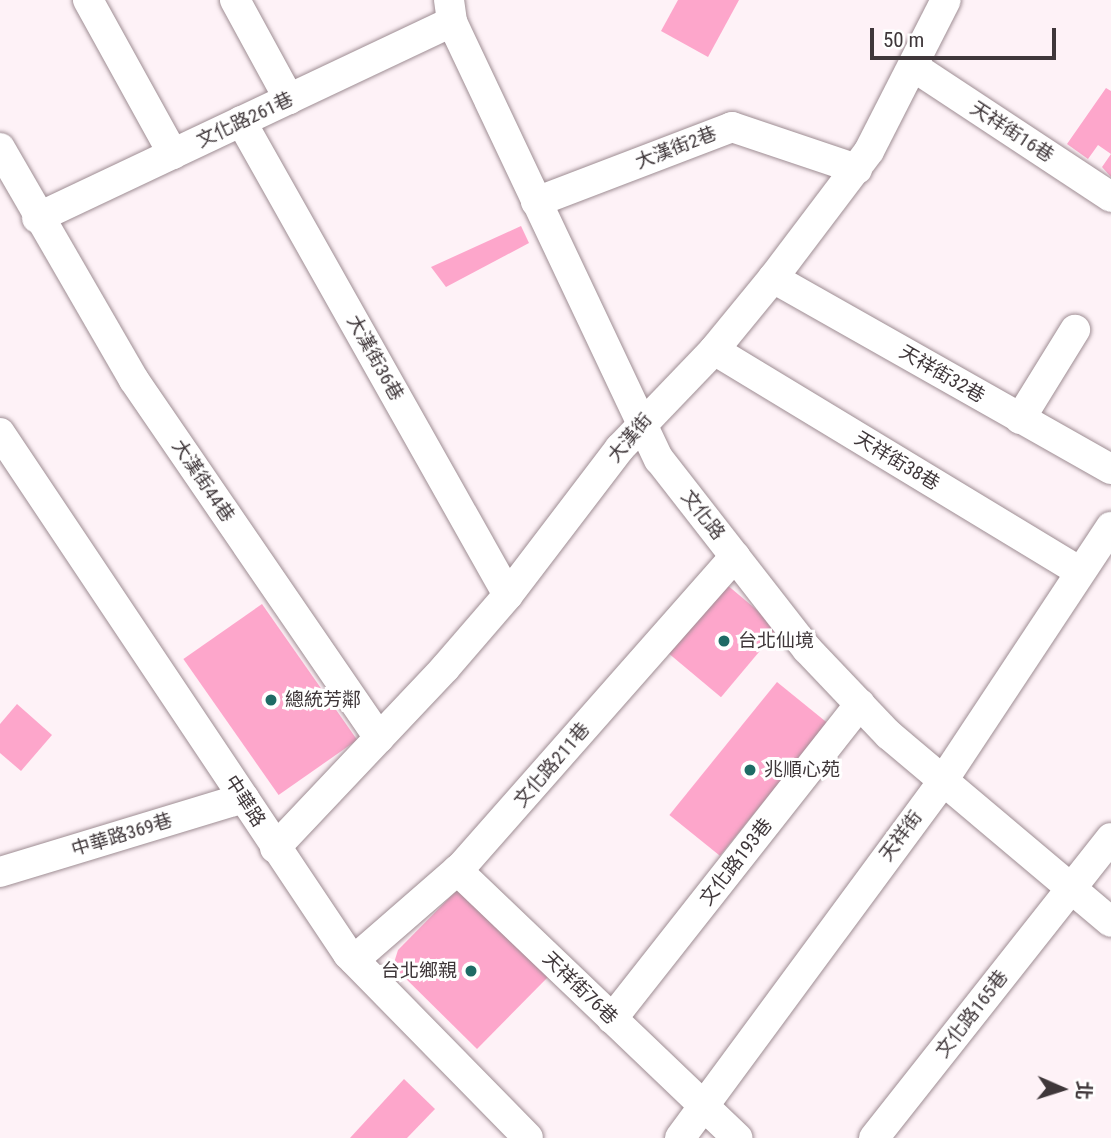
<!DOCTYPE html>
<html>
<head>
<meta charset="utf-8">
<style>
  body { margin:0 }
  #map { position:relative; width:1111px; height:1138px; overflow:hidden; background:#fef2f7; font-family:"Roboto Condensed","Noto Sans TC",sans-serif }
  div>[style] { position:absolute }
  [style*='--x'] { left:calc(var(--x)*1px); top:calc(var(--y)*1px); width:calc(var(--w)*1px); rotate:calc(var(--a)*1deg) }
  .building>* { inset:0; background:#fda6cb; transform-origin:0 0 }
  .roads { filter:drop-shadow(0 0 2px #9e8d93) drop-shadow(0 0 2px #9e8d93) }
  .minor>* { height:30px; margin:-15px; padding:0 15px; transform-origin:15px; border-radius:15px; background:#fff }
  .dots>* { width:19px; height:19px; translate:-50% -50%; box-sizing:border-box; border:4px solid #fff; border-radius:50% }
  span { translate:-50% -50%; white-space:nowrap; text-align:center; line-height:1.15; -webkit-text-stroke:6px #fff; paint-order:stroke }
  .street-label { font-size:19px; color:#3f373a }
  .poi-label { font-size:19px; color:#3f373a }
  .left { translate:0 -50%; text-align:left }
  .right { translate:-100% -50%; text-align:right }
  .north { position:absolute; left:1027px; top:1054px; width:70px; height:70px; -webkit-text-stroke:5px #fff; paint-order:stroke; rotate:93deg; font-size:19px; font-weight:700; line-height:28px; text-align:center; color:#3f373a }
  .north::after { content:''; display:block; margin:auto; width:24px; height:32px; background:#3f373a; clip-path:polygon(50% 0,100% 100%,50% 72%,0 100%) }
  .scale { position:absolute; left:870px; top:28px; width:186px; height:32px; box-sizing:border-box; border:4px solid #3f373a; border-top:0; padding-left:9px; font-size:21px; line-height:24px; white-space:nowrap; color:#3f373a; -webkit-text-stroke:5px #fff; paint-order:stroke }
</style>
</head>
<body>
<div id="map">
  <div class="building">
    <div style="clip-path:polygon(678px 0,739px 0,708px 57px,661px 31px)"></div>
    <div style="clip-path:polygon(1106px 88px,1111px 91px,1111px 177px,1102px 167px,1111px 154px,1098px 145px,1088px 159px,1067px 144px)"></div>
    <div style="clip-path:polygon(521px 226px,529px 243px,446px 287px,431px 267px)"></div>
    <div style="left:726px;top:584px;width:69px;height:90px;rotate:40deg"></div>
    <div style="left:262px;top:604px;width:166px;height:96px;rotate:55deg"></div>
    <div style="left:777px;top:682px;width:65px;height:171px;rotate:39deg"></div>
    <div style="clip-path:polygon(17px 704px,52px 735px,21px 771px,0 753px,0 724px)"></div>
    <div style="clip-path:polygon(459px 888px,548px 977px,477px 1049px,393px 966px,398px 950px)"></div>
    <div style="clip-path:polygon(404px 1079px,435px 1109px,407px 1138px,350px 1138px)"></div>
  </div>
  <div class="roads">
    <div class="minor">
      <div style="--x:88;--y:0;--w:176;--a:61.1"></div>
      <div style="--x:235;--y:0;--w:113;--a:61.4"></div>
      <div style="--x:449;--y:0;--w:22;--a:82"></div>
      <div style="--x:452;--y:22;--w:484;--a:64.7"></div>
      <div style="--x:659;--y:459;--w:241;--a:52.1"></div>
      <div style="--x:807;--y:649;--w:119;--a:46.4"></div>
      <div style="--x:889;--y:735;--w:290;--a:40.1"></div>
      <div style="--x:914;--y:67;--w:236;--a:33.4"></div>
      <div style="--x:241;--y:121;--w:544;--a:60.61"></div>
      <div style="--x:0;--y:148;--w:268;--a:60"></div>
      <div style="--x:134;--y:380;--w:434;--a:55.6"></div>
      <div style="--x:536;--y:202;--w:210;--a:-20.9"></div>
      <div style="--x:732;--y:127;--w:132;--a:18.6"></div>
      <div style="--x:37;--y:218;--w:459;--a:-25.3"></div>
      <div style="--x:773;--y:278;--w:388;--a:29.5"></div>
      <div style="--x:714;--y:350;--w:428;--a:31.2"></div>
      <div style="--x:1020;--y:419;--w:105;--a:-58.3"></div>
      <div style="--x:0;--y:433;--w:627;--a:56.26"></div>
      <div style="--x:348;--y:954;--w:257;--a:45.6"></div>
      <div style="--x:275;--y:848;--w:248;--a:-46.6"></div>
      <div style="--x:445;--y:668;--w:96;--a:-49.2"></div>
      <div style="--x:508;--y:595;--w:185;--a:-52.7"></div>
      <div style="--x:620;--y:448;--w:136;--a:-46.2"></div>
      <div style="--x:714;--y:350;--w:93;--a:-50.7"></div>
      <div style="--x:773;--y:278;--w:159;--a:-52.9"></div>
      <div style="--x:869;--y:151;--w:169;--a:-63"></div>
      <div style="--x:457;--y:870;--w:388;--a:43.7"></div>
      <div style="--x:0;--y:872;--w:255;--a:-16.9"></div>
      <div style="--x:354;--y:960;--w:143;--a:-41"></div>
      <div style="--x:462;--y:866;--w:413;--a:-48.6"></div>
      <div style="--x:612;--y:1019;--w:401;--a:-51.8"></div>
      <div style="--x:680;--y:1138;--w:442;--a:-53.6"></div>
      <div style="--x:942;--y:782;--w:306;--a:-56.5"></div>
      <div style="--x:874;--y:1138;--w:382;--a:-51.7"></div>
    </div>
  </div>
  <div class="dots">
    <div style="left:724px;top:641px;background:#1f6a65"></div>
    <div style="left:271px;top:700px;background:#1f6a65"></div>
    <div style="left:750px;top:770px;background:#1f6a65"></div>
    <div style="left:471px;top:971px;background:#1f6a65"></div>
  </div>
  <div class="street-label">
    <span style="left:245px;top:120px;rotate:-25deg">文化路261巷</span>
    <span style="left:1012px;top:132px;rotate:33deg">天祥街16巷</span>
    <span style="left:676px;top:148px;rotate:-21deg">大漢街2巷</span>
    <span style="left:375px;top:358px;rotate:61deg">大漢街36巷</span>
    <span style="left:942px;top:374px;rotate:30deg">天祥街32巷</span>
    <span style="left:630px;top:438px;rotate:-50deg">大漢街</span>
    <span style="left:897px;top:461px;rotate:31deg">天祥街38巷</span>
    <span style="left:203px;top:481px;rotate:56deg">大漢街44巷</span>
    <span style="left:703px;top:515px;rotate:52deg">文化路</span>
    <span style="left:552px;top:765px;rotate:-49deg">文化路211巷</span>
    <span style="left:245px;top:801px;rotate:57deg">中華路</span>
    <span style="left:122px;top:835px;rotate:-17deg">中華路369巷</span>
    <span style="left:901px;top:836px;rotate:-53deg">天祥街</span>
    <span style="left:736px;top:862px;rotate:-52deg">文化路193巷</span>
    <span style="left:580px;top:988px;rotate:44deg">天祥街76巷</span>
    <span style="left:972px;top:1014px;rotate:-52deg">文化路165巷</span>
  </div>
  <div class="poi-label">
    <span class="left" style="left:738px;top:641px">台北仙境</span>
    <span class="left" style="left:285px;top:700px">總統芳鄰</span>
    <span class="left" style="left:764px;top:770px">兆順心苑</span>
    <span class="right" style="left:457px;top:971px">台北鄉親</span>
  </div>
  <div class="north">北</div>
  <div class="scale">50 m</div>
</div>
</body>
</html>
